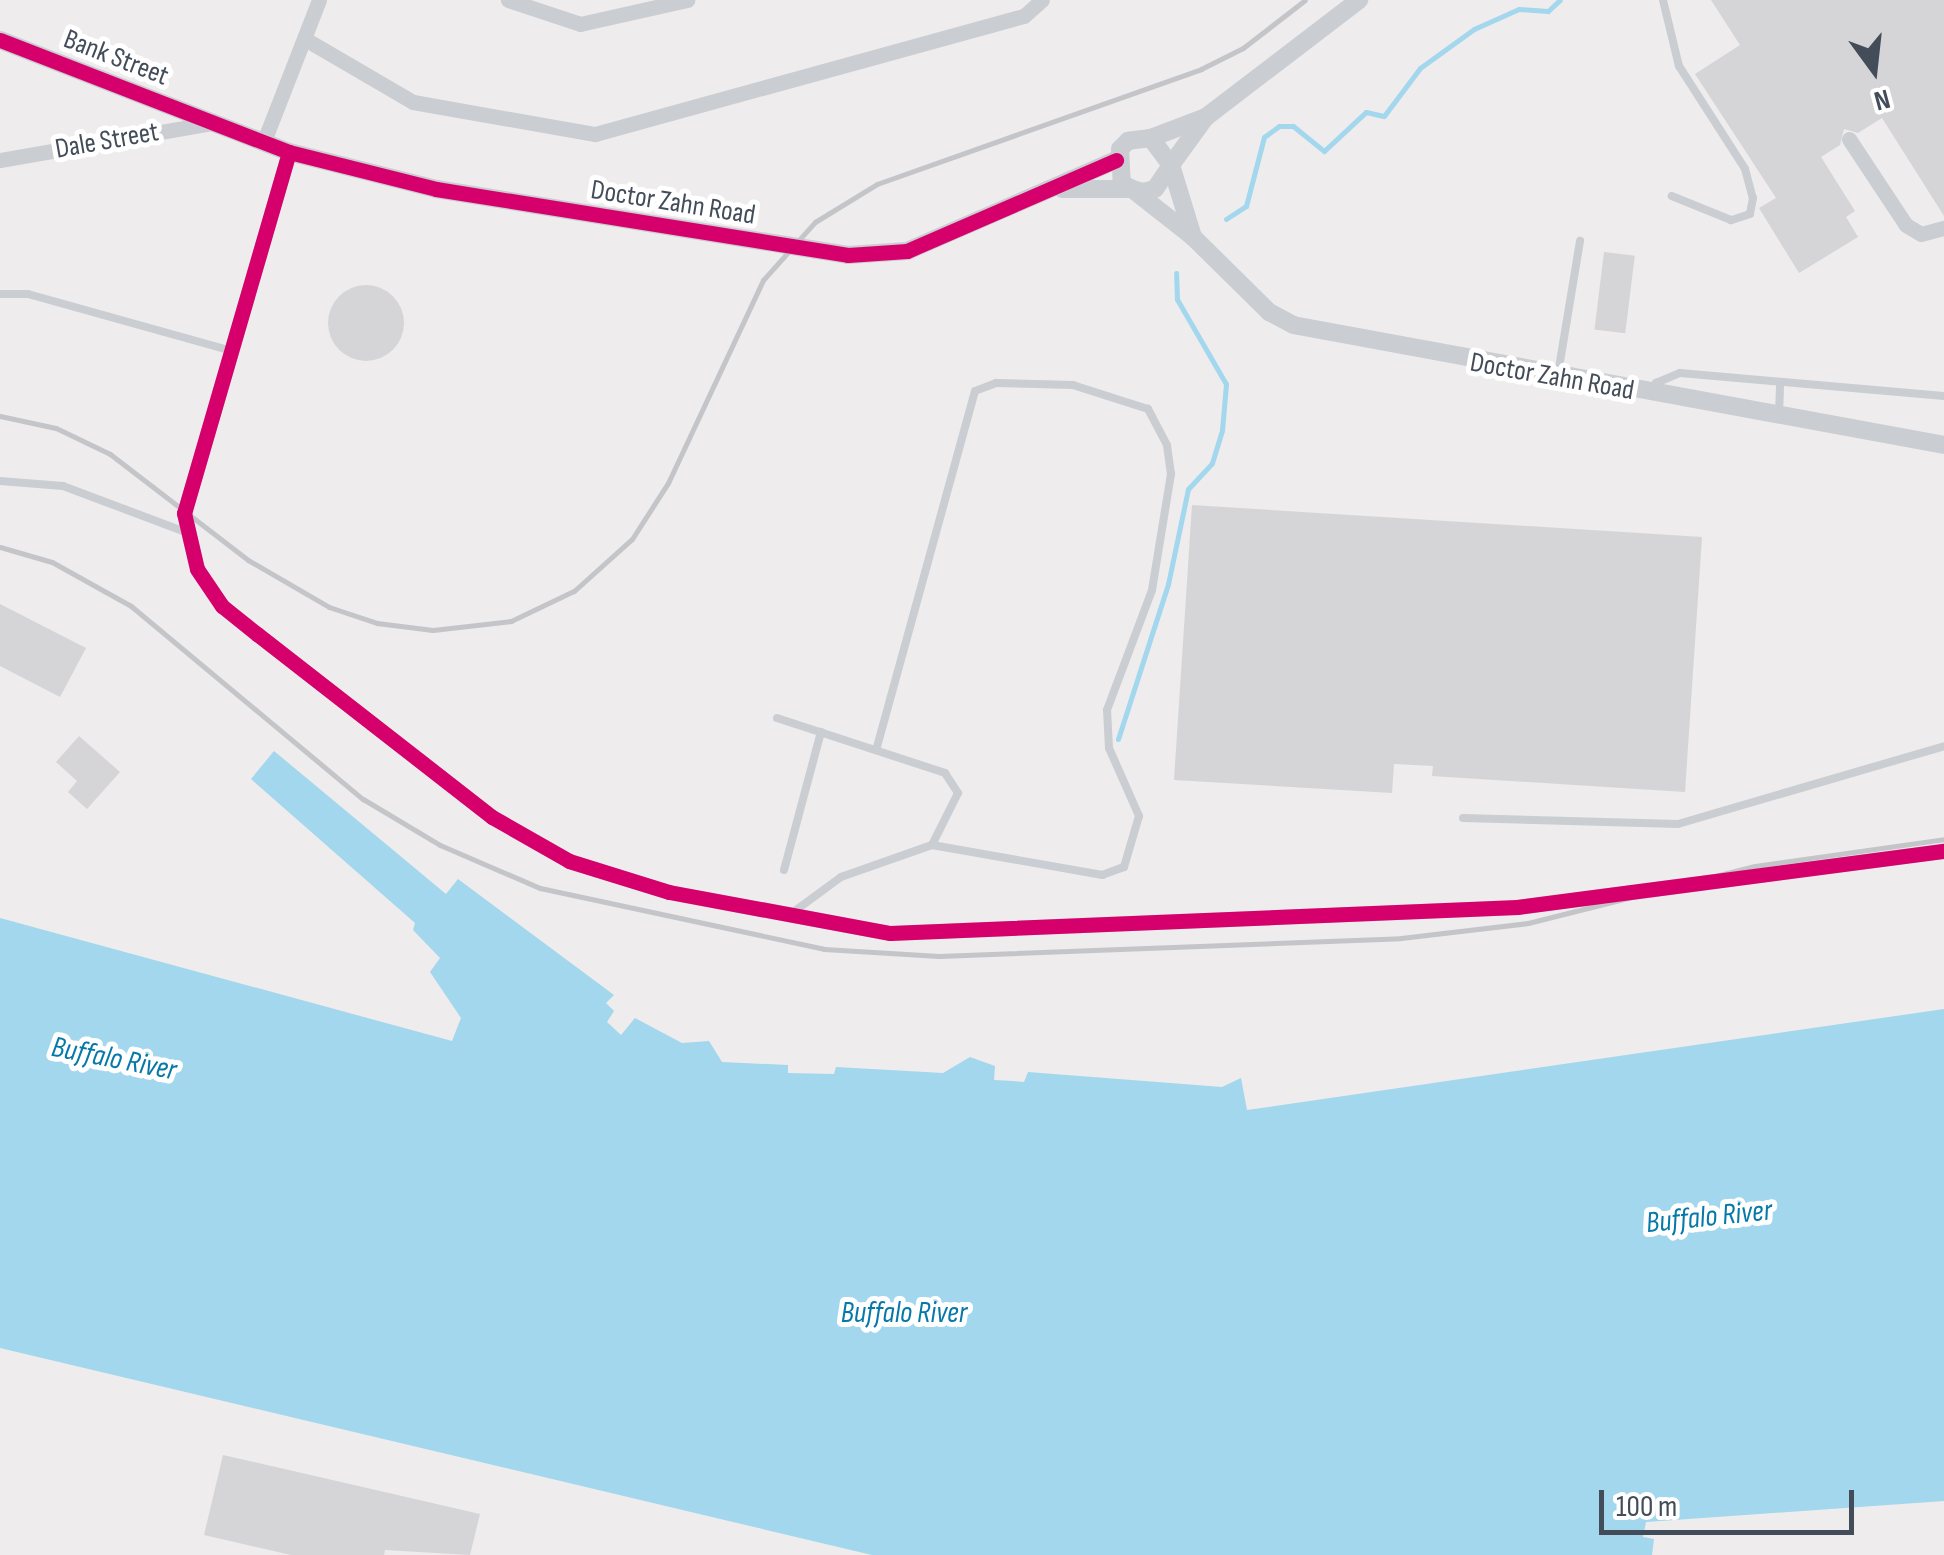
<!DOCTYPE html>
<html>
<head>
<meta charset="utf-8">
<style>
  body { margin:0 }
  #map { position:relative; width:1944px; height:1555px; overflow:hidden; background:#eeecec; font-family:"Sofia Sans Condensed",sans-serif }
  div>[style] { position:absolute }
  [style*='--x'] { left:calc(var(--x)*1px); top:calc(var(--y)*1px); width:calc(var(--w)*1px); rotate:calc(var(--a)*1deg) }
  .water>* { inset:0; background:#a2d7ed }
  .stream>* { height:5px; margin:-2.5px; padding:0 2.5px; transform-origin:2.5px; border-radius:2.5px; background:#a2d7ed }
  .building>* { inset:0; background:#d5d4d7; transform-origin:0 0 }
  .round { border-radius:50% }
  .service>* { height:8px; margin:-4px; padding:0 4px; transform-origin:4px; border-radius:4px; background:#cacdd1 }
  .minor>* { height:15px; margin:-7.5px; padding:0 7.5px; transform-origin:7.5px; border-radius:7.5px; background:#cacdd1 }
  .tertiary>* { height:18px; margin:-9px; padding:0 9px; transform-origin:9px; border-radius:9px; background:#cacdd1 }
  .rail>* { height:5px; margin:-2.5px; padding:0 2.5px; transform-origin:2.5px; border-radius:2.5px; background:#c4c5c8 }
  .cycleway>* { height:15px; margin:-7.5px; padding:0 7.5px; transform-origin:7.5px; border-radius:7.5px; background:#d6006c }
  span { translate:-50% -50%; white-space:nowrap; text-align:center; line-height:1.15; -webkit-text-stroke:10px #fff; paint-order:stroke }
  .street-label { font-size:28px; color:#434d59 }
  .water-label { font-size:30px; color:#0779a8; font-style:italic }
  .north { position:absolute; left:1824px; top:20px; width:100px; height:100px; -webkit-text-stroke:8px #fff; paint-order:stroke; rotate:165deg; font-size:28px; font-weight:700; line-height:40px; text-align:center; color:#434d59 }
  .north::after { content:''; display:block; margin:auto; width:35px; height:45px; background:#434d59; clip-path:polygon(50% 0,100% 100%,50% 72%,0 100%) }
  .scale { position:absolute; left:1599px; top:1490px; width:255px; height:45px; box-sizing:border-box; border:5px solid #434d59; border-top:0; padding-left:12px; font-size:30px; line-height:35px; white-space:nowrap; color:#434d59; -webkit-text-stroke:8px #fff; paint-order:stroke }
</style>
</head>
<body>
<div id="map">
  <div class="water">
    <div style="clip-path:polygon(274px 751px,446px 894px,458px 879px,614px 995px,606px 1003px,614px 1011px,607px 1022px,621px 1035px,635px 1018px,682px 1043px,709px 1041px,722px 1062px,788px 1065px,788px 1073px,834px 1074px,836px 1067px,943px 1073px,970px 1057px,995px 1066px,994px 1080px,1013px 1081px,1024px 1082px,1028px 1072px,1222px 1087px,1241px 1078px,1247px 1110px,1944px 1009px,1944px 1501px,1646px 1522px,1643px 1537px,1654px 1539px,1652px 1555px,872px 1555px,0 1348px,0 918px,452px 1041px,461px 1018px,430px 972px,440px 958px,413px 930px,415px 923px,251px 779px)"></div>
  </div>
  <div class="stream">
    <div style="--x:1226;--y:219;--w:24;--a:-33"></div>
    <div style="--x:1246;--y:206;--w:71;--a:-75.4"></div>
    <div style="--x:1264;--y:137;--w:19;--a:-36"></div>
    <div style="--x:1279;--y:126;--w:14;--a:0"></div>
    <div style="--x:1293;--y:126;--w:40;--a:39"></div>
    <div style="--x:1324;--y:151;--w:57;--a:-42.9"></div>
    <div style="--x:1366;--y:112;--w:18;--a:13"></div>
    <div style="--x:1384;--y:116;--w:60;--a:-53.1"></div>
    <div style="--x:1420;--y:68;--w:67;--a:-35.8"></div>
    <div style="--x:1474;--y:29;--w:49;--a:-24"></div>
    <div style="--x:1519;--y:9;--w:29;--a:4"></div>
    <div style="--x:1548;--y:11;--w:16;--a:-43"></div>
    <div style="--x:1118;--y:739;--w:163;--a:-72.1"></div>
    <div style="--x:1168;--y:584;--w:97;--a:-78.1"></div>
    <div style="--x:1188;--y:489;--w:35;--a:-47"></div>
    <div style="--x:1212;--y:463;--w:34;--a:-73"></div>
    <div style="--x:1222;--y:430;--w:46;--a:-85"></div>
    <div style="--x:1226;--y:384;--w:98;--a:-120"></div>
    <div style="--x:1177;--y:299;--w:26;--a:-92"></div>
  </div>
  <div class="building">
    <div style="clip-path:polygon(1711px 0,1944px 0,1944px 216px,1882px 118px,1858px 133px,1844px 129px,1840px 145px,1821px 157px,1855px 211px,1846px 217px,1858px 237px,1799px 273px,1759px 208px,1776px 198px,1695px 74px,1740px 45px)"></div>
    <div style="left:1604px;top:252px;width:31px;height:78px;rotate:7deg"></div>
    <div class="round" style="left:328px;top:285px;width:76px;height:76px"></div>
    <div style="clip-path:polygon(1192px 505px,1702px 537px,1685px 792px,1432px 776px,1433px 766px,1394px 764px,1392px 793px,1174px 780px)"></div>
    <div style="clip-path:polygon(0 604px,86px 648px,60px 697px,0 666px)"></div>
    <div style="clip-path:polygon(79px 736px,120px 772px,87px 809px,68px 792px,77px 781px,56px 762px)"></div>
    <div style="clip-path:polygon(223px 1455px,480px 1514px,470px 1555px,385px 1550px,384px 1555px,291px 1555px,204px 1535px)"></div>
  </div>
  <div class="service">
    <div style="--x:1663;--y:0;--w:68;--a:76.4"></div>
    <div style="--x:1679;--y:66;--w:122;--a:57.3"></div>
    <div style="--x:1745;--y:169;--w:30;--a:75"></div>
    <div style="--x:1753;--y:198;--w:16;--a:101"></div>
    <div style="--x:1750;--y:214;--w:20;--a:162"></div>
    <div style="--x:1731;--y:220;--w:64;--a:-157.9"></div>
    <div style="--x:0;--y:294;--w:28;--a:0"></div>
    <div style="--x:28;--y:294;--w:212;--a:15.6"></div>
    <div style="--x:1558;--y:374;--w:135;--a:-80.6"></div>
    <div style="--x:1653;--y:391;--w:9;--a:-69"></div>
    <div style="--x:1656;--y:383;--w:26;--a:-23"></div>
    <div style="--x:1680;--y:373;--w:265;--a:5"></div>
    <div style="--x:1779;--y:415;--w:30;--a:-88"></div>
    <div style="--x:0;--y:481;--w:63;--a:4.5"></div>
    <div style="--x:63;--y:486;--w:128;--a:20.6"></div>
    <div style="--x:777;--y:718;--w:177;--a:18.1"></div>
    <div style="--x:945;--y:773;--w:24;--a:57"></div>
    <div style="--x:958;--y:793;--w:58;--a:116.6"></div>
    <div style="--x:1463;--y:818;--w:215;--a:1.6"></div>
    <div style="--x:1678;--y:824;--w:277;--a:-16.3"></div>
    <div style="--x:784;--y:870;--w:143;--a:-75"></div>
    <div style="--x:792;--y:913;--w:61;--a:-36.3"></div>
    <div style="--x:841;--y:877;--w:96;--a:-19.4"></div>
    <div style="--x:932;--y:845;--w:173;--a:10"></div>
    <div style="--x:1102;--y:875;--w:23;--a:-20"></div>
    <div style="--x:1124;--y:867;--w:53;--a:-73.6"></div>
    <div style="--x:1139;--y:816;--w:74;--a:-113.8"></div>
    <div style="--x:1109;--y:748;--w:38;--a:-93"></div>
    <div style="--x:1107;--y:710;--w:128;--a:-69.4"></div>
    <div style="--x:1152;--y:590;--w:118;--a:-80.7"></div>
    <div style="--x:1171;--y:474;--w:29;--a:-98"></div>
    <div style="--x:1167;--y:445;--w:41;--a:-117.8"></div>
    <div style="--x:1148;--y:409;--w:79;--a:-162.3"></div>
    <div style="--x:1073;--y:385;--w:77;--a:-178.5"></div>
    <div style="--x:996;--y:383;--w:22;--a:159"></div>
    <div style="--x:975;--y:391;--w:370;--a:105.4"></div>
  </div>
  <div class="minor">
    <div style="--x:508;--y:0;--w:76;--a:18.4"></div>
    <div style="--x:580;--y:24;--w:110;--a:-12.6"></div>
    <div style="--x:305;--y:39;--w:125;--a:30.3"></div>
    <div style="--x:413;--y:102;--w:185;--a:10"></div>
    <div style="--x:595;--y:134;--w:445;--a:-15.4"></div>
    <div style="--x:1024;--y:16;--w:24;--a:-42"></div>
    <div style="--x:1849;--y:139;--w:103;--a:56.5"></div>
    <div style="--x:1906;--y:225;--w:17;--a:31"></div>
    <div style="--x:1921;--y:234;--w:24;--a:-15"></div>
    <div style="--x:264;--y:141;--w:151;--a:-68.7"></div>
    <div style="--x:289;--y:152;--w:376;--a:106.2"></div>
    <div style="--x:184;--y:513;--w:57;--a:76.9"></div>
    <div style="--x:197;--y:569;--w:45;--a:56"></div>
    <div style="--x:222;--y:606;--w:45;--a:38.7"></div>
    <div style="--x:257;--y:634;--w:298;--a:37.9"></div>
    <div style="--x:492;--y:817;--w:89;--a:29.7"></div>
    <div style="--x:569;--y:861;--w:105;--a:17.2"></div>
    <div style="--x:669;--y:892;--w:225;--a:10.5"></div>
    <div style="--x:890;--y:933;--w:628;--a:-2.37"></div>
    <div style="--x:1517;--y:907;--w:431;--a:-7.5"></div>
    <div style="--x:0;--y:160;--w:216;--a:-9.9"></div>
  </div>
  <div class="tertiary">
    <div style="--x:0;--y:40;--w:310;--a:21.2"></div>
    <div style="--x:289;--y:152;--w:152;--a:14.1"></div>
    <div style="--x:436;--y:189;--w:417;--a:9.1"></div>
    <div style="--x:848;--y:255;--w:59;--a:-3.9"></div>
    <div style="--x:907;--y:251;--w:228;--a:-23.5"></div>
    <div style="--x:1151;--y:138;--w:59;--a:-20.9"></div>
    <div style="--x:1206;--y:117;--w:193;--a:-37.4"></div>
    <div style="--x:1062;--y:189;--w:70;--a:0"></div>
    <div style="--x:1132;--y:189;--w:11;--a:15"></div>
    <div style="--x:1143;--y:192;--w:12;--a:-14"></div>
    <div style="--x:1155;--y:189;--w:29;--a:-56"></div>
    <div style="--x:1171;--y:165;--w:34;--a:-127"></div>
    <div style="--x:1151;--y:138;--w:23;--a:173"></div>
    <div style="--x:1128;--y:141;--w:11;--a:135"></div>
    <div style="--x:1120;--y:149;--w:34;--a:87"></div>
    <div style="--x:1122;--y:183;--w:12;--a:31"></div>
    <div style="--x:1132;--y:189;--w:78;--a:38.2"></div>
    <div style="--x:1193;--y:237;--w:107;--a:44.6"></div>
    <div style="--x:1269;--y:312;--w:27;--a:28"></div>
    <div style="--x:1293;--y:325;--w:662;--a:10.44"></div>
    <div style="--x:1193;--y:237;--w:75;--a:-107"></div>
    <div style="--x:1171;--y:165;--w:58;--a:-54.1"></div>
  </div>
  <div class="rail">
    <div style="--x:0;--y:416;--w:57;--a:12.1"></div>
    <div style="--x:56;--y:428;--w:60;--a:25.7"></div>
    <div style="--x:110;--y:454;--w:174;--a:37.5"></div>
    <div style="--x:248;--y:560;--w:94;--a:30.1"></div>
    <div style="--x:329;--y:607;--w:51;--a:18.4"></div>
    <div style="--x:377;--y:623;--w:56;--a:7.1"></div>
    <div style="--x:433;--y:630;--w:79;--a:-6.6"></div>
    <div style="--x:511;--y:621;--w:70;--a:-25.5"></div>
    <div style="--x:574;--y:591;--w:78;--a:-41.9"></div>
    <div style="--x:632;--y:539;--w:67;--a:-57.3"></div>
    <div style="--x:668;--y:483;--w:224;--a:-64.9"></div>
    <div style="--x:763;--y:280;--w:78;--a:-48.1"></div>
    <div style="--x:815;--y:222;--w:73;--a:-31.5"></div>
    <div style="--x:877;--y:184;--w:344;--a:-19.5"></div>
    <div style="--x:1201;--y:69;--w:47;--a:-26.6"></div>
    <div style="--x:1243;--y:48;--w:78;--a:-37.7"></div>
    <div style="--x:0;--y:547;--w:54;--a:16.1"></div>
    <div style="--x:52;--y:562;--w:90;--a:29.1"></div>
    <div style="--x:131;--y:606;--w:302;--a:39.8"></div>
    <div style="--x:363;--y:799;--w:90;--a:30.9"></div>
    <div style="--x:440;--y:845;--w:109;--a:23.3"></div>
    <div style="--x:540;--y:888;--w:290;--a:12.1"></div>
    <div style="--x:824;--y:949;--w:115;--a:3.5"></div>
    <div style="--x:939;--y:956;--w:462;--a:-2.2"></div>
    <div style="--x:1401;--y:938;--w:128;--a:-6.7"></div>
    <div style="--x:1528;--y:923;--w:234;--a:-14.1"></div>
    <div style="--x:1755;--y:866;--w:191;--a:-8.1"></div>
  </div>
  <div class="cycleway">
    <div style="--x:0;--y:40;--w:310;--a:21.2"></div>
    <div style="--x:289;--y:152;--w:152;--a:14.1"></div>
    <div style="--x:436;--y:189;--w:417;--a:9.1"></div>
    <div style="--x:848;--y:255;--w:59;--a:-3.9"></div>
    <div style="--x:907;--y:251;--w:228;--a:-23.5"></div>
    <div style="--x:289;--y:152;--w:376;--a:106.2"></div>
    <div style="--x:184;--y:513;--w:57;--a:76.9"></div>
    <div style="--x:197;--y:569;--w:45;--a:56"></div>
    <div style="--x:222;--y:606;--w:45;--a:38.7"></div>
    <div style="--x:257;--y:634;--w:298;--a:37.9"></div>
    <div style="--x:492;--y:817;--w:89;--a:29.7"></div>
    <div style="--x:569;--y:861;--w:105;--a:17.2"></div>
    <div style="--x:669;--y:892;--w:225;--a:10.5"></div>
    <div style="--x:890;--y:933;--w:628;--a:-2.37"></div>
    <div style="--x:1517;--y:907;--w:431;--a:-7.5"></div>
  </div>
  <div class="street-label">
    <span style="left:116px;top:58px;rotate:21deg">Bank Street</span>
    <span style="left:107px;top:141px;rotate:-10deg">Dale Street</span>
    <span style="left:673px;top:203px;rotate:9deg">Doctor Zahn Road</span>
    <span style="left:1552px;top:377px;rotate:10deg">Doctor Zahn Road</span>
  </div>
  <div class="water-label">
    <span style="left:114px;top:1059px;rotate:11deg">Buffalo River</span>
    <span style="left:1709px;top:1217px;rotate:-6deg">Buffalo River</span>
    <span style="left:904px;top:1313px">Buffalo River</span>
  </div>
  <div class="north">N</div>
  <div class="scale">100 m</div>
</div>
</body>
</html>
